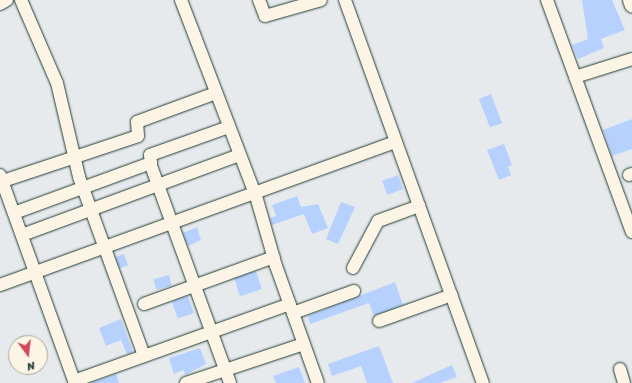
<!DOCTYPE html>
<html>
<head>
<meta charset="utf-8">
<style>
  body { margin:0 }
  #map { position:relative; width:632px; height:383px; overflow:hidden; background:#e7eaed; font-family:Sriracha,sans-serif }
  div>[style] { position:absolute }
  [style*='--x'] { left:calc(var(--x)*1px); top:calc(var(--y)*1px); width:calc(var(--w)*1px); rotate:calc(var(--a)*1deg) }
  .building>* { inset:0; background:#b7d1ff; transform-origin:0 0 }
  .roads { filter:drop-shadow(0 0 1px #1f3d34) drop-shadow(0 0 1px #1f3d34) }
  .minor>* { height:12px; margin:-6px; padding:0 6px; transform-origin:6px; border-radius:6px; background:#fcf5e5 }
  .major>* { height:15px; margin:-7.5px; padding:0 7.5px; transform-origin:7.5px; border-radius:7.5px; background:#fcf5e5 }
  span { translate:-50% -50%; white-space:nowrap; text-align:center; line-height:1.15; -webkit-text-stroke:3px #fcf5e5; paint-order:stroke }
  .north { position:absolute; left:8px; top:335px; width:40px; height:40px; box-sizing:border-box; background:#fcf5e5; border:1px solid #a4ab9e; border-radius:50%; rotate:165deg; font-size:11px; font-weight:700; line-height:16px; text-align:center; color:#1f3d34 }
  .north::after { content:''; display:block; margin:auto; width:14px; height:18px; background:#d1495b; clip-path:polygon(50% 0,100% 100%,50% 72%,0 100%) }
</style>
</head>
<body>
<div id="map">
  <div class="building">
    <div style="clip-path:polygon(582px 0,612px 0,625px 30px,601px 39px,604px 48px,578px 59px,572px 45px,588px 39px)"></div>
    <div style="left:491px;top:94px;width:31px;height:13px;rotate:69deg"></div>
    <div style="clip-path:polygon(632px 119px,632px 149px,612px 156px,603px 130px)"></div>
    <div style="clip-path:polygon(504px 144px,512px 165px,508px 167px,511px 175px,499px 180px,487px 150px)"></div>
    <div style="left:398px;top:175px;width:15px;height:17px;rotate:70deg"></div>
    <div style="clip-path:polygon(297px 196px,301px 207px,318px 204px,328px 228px,312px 234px,304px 214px,272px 225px,270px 218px,276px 216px,272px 205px)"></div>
    <div style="clip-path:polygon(341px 202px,355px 207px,338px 244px,326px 239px)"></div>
    <div style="clip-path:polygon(197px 227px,201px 240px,188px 246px,183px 233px)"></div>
    <div style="left:124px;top:254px;width:12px;height:9px;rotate:70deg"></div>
    <div style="left:256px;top:271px;width:19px;height:23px;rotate:72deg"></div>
    <div style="left:169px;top:275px;width:11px;height:16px;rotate:75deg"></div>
    <div style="clip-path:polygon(395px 282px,403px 305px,374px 316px,369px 303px,310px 324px,308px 316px)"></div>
    <div style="left:188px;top:296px;width:18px;height:17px;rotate:71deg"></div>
    <div style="clip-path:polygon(121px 319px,133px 352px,127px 354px,121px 340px,106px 346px,99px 328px)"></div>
    <div style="clip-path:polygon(379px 346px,393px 383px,367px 383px,361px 366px,332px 376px,328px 364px)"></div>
    <div style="clip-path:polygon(200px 348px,206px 364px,185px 375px,184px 370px,174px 374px,169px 358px)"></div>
    <div style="clip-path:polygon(452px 365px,457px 377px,440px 383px,412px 383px)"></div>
    <div style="clip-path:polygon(299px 367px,305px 383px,276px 383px,273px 376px)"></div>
    <div style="clip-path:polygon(116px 374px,119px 383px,91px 383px)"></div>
  </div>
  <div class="roads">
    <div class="minor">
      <div style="--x:21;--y:0;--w:90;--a:66.6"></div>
      <div style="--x:57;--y:83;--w:97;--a:76.8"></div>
      <div style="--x:79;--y:177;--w:190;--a:70"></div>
      <div style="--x:181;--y:0;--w:210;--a:69.1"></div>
      <div style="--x:256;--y:196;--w:73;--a:74.1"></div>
      <div style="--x:276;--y:266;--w:124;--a:70.3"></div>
      <div style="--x:259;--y:0;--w:17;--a:69"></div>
      <div style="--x:265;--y:16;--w:58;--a:-15.9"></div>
      <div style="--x:345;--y:0;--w:407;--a:70.2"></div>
      <div style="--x:547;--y:0;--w:247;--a:69.9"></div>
      <div style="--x:0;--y:4;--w:8;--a:-30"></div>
      <div style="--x:575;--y:77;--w:60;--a:-17.5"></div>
      <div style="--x:150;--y:163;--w:234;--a:70"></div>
      <div style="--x:0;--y:175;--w:221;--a:70.2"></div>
      <div style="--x:629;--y:175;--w:3;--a:-18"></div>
      <div style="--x:0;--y:182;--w:145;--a:-18.4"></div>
      <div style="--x:138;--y:136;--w:14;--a:-94"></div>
      <div style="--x:137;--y:122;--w:84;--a:-20.2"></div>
      <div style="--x:14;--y:213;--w:146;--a:-20.1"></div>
      <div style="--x:151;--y:163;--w:8;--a:-97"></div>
      <div style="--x:150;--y:155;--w:84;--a:-19.5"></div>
      <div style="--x:22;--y:235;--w:232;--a:-20.2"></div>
      <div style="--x:353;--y:268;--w:53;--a:-62"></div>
      <div style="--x:378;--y:221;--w:44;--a:-20.1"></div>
      <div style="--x:0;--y:285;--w:420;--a:-19.9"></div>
      <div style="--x:144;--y:304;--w:138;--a:-19.9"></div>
      <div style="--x:293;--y:313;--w:65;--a:-19.8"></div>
      <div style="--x:379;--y:321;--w:77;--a:-19.6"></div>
      <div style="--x:620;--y:369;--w:15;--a:74"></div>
      <div style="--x:74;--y:381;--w:229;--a:-19.6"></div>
      <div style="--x:186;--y:383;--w:124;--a:-18.3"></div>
    </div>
    <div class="major">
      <div style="--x:630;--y:0;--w:5;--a:68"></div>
    </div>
  </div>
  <div class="north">N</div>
</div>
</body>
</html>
